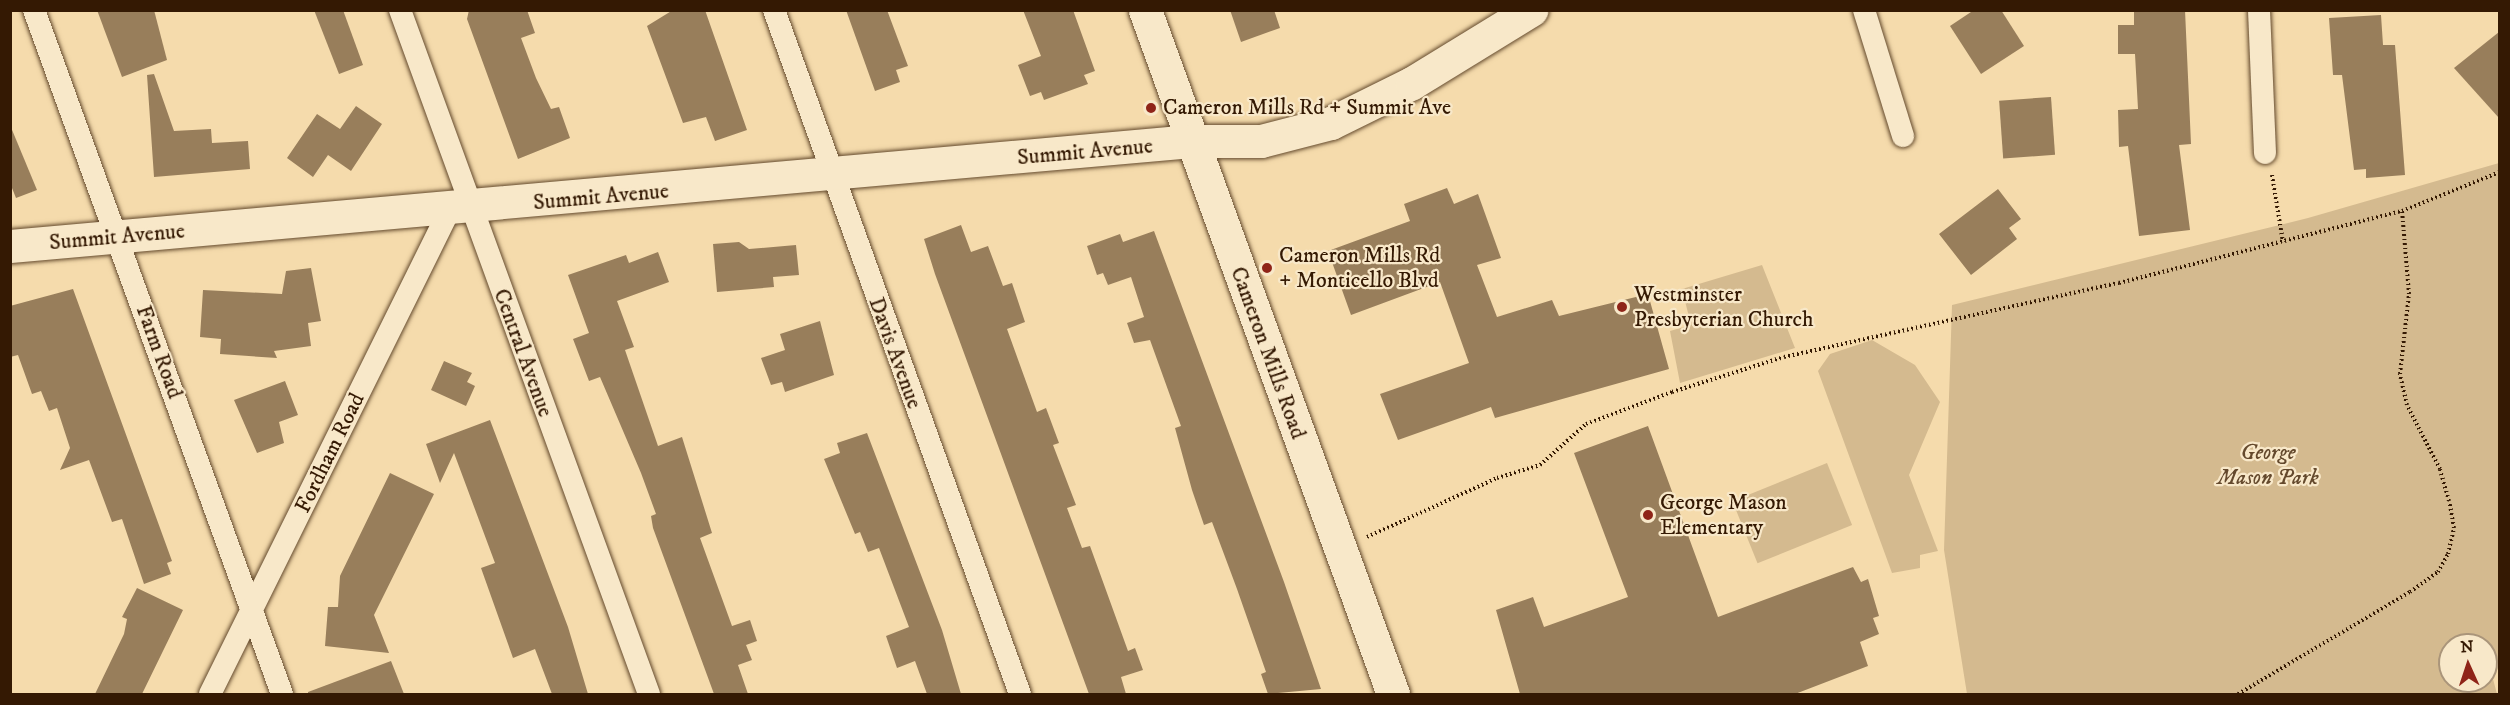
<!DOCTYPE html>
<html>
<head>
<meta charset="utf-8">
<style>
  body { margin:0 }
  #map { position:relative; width:2510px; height:705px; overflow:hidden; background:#f5dbac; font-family:"IM FELL DW Pica",serif }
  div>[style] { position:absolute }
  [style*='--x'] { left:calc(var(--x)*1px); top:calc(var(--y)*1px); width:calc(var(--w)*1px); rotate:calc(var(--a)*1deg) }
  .green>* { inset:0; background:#d4ba8f; transform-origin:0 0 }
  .building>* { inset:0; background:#987e5b; transform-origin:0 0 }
  .path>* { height:4px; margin-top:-2px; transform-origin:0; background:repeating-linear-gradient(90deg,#341903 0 1.5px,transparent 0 4.5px) }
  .roads { filter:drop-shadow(0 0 2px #644a2d) drop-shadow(0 0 2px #644a2d) }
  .street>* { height:22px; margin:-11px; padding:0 11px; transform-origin:11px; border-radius:11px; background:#f8e8c9 }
  .secondary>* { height:33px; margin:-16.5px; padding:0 16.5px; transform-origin:16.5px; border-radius:16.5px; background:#f8e8c9 }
  .dots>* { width:16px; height:16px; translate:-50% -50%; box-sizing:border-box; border:3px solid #f8e8c9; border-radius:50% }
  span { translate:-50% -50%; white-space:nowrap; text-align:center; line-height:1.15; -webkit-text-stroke:4.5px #f8e8c9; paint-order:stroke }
  .poi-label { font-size:22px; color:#341903 }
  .left { translate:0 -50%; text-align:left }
  .street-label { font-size:22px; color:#341903 }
  .park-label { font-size:22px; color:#64492d; font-style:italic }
  .frame { position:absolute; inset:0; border:12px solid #341903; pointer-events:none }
  .north { position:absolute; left:2438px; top:633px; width:60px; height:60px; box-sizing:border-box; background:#f8e8c9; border:2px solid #aa957a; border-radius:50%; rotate:357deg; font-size:16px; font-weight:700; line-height:24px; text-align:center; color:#341903 }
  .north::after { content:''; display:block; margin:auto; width:21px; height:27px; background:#8f2418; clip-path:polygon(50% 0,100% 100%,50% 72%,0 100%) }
</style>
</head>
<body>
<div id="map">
  <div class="green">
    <div style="clip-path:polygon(evenodd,2499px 163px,2500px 660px,2489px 664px,2497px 694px,1967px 694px,1944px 550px,1952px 305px,2308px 218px,2499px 163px,2450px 645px,2486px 645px,2486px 681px,2450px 681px,2450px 645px)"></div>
    <div style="clip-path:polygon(1762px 265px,1795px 348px,1680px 383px,1670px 331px,1691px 325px,1682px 289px)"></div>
    <div style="clip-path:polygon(1872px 340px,1915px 365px,1940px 402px,1909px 475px,1938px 551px,1920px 555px,1920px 568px,1892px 573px,1818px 371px,1830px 354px)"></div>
    <div style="left:1827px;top:463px;width:67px;height:102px;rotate:68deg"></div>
  </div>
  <div class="building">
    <div style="clip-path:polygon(97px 10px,154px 10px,167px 60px,122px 77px)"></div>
    <div style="clip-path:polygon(314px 10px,343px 10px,363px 65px,339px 74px)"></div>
    <div style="clip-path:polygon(469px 10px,527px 10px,535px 33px,521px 38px,536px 78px,551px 109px,559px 107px,570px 138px,518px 159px,467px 19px)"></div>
    <div style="clip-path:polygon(673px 10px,705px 10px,747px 130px,715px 141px,706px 117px,683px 123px,647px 26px)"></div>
    <div style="clip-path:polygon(846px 10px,887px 10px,908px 66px,896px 70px,900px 82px,875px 91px)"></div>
    <div style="clip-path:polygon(1023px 10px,1073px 10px,1095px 71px,1084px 75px,1088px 84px,1044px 100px,1041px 92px,1030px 96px,1018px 65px,1041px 56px)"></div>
    <div style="clip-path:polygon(1230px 10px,1274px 10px,1280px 28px,1241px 42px)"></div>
    <div style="clip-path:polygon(1974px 10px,2001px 10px,2024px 46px,1981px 74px,1950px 26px)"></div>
    <div style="clip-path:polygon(2134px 10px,2185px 10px,2191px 144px,2179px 145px,2190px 230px,2139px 236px,2128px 146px,2119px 147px,2118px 110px,2138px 109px,2135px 54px,2118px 54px,2118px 25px,2134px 25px)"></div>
    <div style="clip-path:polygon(2381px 15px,2383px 45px,2395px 45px,2405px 175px,2366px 178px,2366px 169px,2354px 170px,2342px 75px,2333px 75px,2329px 18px)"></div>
    <div style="clip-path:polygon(2499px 32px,2499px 118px,2454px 68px)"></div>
    <div style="clip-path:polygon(154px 74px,174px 131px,211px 129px,212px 143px,248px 141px,250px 169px,154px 177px,147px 75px)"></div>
    <div style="left:2051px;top:97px;width:58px;height:52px;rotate:86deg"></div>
    <div style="clip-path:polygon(356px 106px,382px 124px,351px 171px,328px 155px,313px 177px,287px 158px,317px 114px,340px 129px)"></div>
    <div style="clip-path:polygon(10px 125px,37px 190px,16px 198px,10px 183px)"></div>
    <div style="clip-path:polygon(1447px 188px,1454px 204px,1478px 194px,1501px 258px,1477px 265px,1497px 317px,1552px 300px,1559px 316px,1648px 294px,1669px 369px,1495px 418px,1491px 407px,1398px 440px,1380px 394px,1469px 363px,1440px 282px,1351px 315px,1328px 251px,1410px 221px,1404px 204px)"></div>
    <div style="clip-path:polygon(1998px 189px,2021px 219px,2009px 228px,2017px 239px,1971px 275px,1939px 234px)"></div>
    <div style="clip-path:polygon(961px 225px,971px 252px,988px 246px,1003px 286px,1012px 283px,1025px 322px,1007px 329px,1037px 412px,1046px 408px,1059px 443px,1053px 445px,1076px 505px,1067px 508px,1082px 548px,1090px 546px,1128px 651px,1135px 648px,1143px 670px,1121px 677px,1126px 694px,1089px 694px,935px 274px,924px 239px)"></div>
    <div style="clip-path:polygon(1154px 231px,1284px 582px,1321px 689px,1268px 694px,1261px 674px,1266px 672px,1237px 589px,1212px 522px,1204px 525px,1192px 490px,1175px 428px,1181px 426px,1150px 340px,1134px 343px,1127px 323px,1144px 317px,1131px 277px,1108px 285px,1103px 273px,1097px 275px,1087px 246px,1120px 234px,1123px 242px)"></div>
    <div style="clip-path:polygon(739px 242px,749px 249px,796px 245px,799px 275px,773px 277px,774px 287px,717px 292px,713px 244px)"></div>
    <div style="clip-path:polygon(658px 252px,669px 282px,617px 301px,634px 347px,625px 350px,658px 446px,682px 437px,712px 533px,700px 538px,732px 626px,750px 620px,757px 641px,746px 645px,752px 660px,738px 665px,748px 694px,714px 694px,653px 528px,651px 516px,656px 514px,641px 473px,600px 377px,589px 381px,573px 339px,589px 333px,568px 275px,626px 255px,629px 263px)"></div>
    <div style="clip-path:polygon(311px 268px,321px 321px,308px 323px,311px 346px,274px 351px,277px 358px,220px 354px,221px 339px,200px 337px,203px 290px,282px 294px,286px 271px)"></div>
    <div style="clip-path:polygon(73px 289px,172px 561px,167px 563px,171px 574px,144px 584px,122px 519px,112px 522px,89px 460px,60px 470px,70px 448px,57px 408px,49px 411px,41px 391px,32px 394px,18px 355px,10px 357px,10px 306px)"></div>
    <div style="clip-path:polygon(820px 321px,834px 375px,785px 392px,782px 382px,771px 385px,761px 358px,785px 350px,780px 334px)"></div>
    <div style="clip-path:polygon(444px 361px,472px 373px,467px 382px,475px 386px,466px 406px,431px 390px)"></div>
    <div style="clip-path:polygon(285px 381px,298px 415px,279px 422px,284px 443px,257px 453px,234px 400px)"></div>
    <div style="clip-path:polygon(490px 420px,568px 627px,588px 694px,552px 694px,535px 649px,513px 658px,481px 568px,495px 563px,454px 453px,440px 483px,426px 444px)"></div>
    <div style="clip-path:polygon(1648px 426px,1718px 617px,1853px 567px,1861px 582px,1868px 579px,1879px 616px,1873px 618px,1879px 634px,1860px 642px,1868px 666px,1795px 694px,1520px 694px,1496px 610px,1533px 597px,1544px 627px,1628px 597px,1574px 453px)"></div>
    <div style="clip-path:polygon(867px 433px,942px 630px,961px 694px,927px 694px,915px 661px,897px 668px,886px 636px,909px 627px,879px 548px,868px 552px,860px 532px,855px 534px,824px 459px,840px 453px,837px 443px)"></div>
    <div style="clip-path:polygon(390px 473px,434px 494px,374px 615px,389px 653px,325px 646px,328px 607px,338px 607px,340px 576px)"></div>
    <div style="clip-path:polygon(137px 588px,183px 610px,142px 694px,95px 694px,124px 634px,127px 619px,122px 617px)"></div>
    <div style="clip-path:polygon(391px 661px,404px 694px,308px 694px,308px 692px)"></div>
  </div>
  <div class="path">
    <div style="--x:2272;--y:175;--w:68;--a:80.7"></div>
    <div style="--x:1367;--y:537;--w:143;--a:-24.4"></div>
    <div style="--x:1497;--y:478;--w:45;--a:-16.8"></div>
    <div style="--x:1540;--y:465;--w:62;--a:-41.7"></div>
    <div style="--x:1586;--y:424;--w:92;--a:-20.4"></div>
    <div style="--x:1672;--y:392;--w:117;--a:-17.4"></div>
    <div style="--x:1784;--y:357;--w:343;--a:-12.5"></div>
    <div style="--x:2119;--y:283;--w:292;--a:-14.3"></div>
    <div style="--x:2402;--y:211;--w:105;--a:-21.7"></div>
    <div style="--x:2238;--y:694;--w:200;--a:-30.7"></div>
    <div style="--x:2410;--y:592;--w:34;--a:-36"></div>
    <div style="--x:2438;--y:572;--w:21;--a:-61"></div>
    <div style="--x:2448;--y:554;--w:27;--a:-77"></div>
    <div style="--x:2454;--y:528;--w:27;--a:-100"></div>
    <div style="--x:2449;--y:501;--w:33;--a:-106"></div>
    <div style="--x:2440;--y:469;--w:72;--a:-117.3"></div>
    <div style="--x:2407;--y:405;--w:32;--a:-103"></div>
    <div style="--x:2400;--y:374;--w:81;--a:-83.6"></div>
    <div style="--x:2409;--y:294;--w:83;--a:-94.8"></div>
  </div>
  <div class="roads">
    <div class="street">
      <div style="--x:34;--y:10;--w:728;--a:70.07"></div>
      <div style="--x:400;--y:10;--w:728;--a:70"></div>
      <div style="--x:774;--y:10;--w:727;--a:70.22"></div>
      <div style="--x:1864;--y:10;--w:132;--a:72.8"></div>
      <div style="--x:2259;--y:10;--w:143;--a:87.6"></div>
      <div style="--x:210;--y:694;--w:539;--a:-63.67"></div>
    </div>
    <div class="secondary">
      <div style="--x:1145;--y:10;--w:728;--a:70.07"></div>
      <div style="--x:10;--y:246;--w:1186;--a:-5.08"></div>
      <div style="--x:1191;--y:141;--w:70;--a:0"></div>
      <div style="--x:1261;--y:141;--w:72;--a:-14.4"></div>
      <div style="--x:1331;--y:123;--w:90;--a:-26.3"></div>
      <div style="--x:1412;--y:83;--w:140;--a:-31.5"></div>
    </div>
  </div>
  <div class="dots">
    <div style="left:1151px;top:108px;background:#8f2418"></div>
    <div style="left:1267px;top:268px;background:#8f2418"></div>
    <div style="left:1622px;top:307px;background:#8f2418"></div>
    <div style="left:1648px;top:515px;background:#8f2418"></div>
  </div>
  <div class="poi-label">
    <span class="left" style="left:1163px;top:108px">Cameron Mills Rd + Summit Ave</span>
    <span class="left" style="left:1279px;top:268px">Cameron Mills Rd<br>+ Monticello Blvd</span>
    <span class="left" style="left:1634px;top:307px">Westminster<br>Presbyterian Church</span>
    <span class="left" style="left:1660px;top:515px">George Mason<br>Elementary</span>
  </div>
  <div class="street-label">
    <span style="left:1085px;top:152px;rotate:-5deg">Summit Avenue</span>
    <span style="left:601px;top:197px;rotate:-5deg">Summit Avenue</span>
    <span style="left:117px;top:237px;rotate:-5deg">Summit Avenue</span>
    <span style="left:159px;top:352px;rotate:70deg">Farm Road</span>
    <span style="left:523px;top:353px;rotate:70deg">Central Avenue</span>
    <span style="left:895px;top:353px;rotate:70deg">Davis Avenue</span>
    <span style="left:1268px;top:353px;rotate:70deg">Cameron Mills Road</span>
    <span style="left:330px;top:453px;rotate:-64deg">Fordham Road</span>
  </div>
  <div class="park-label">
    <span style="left:2268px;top:465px">George<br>Mason Park</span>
  </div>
  <div class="frame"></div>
  <div class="north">N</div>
</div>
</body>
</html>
